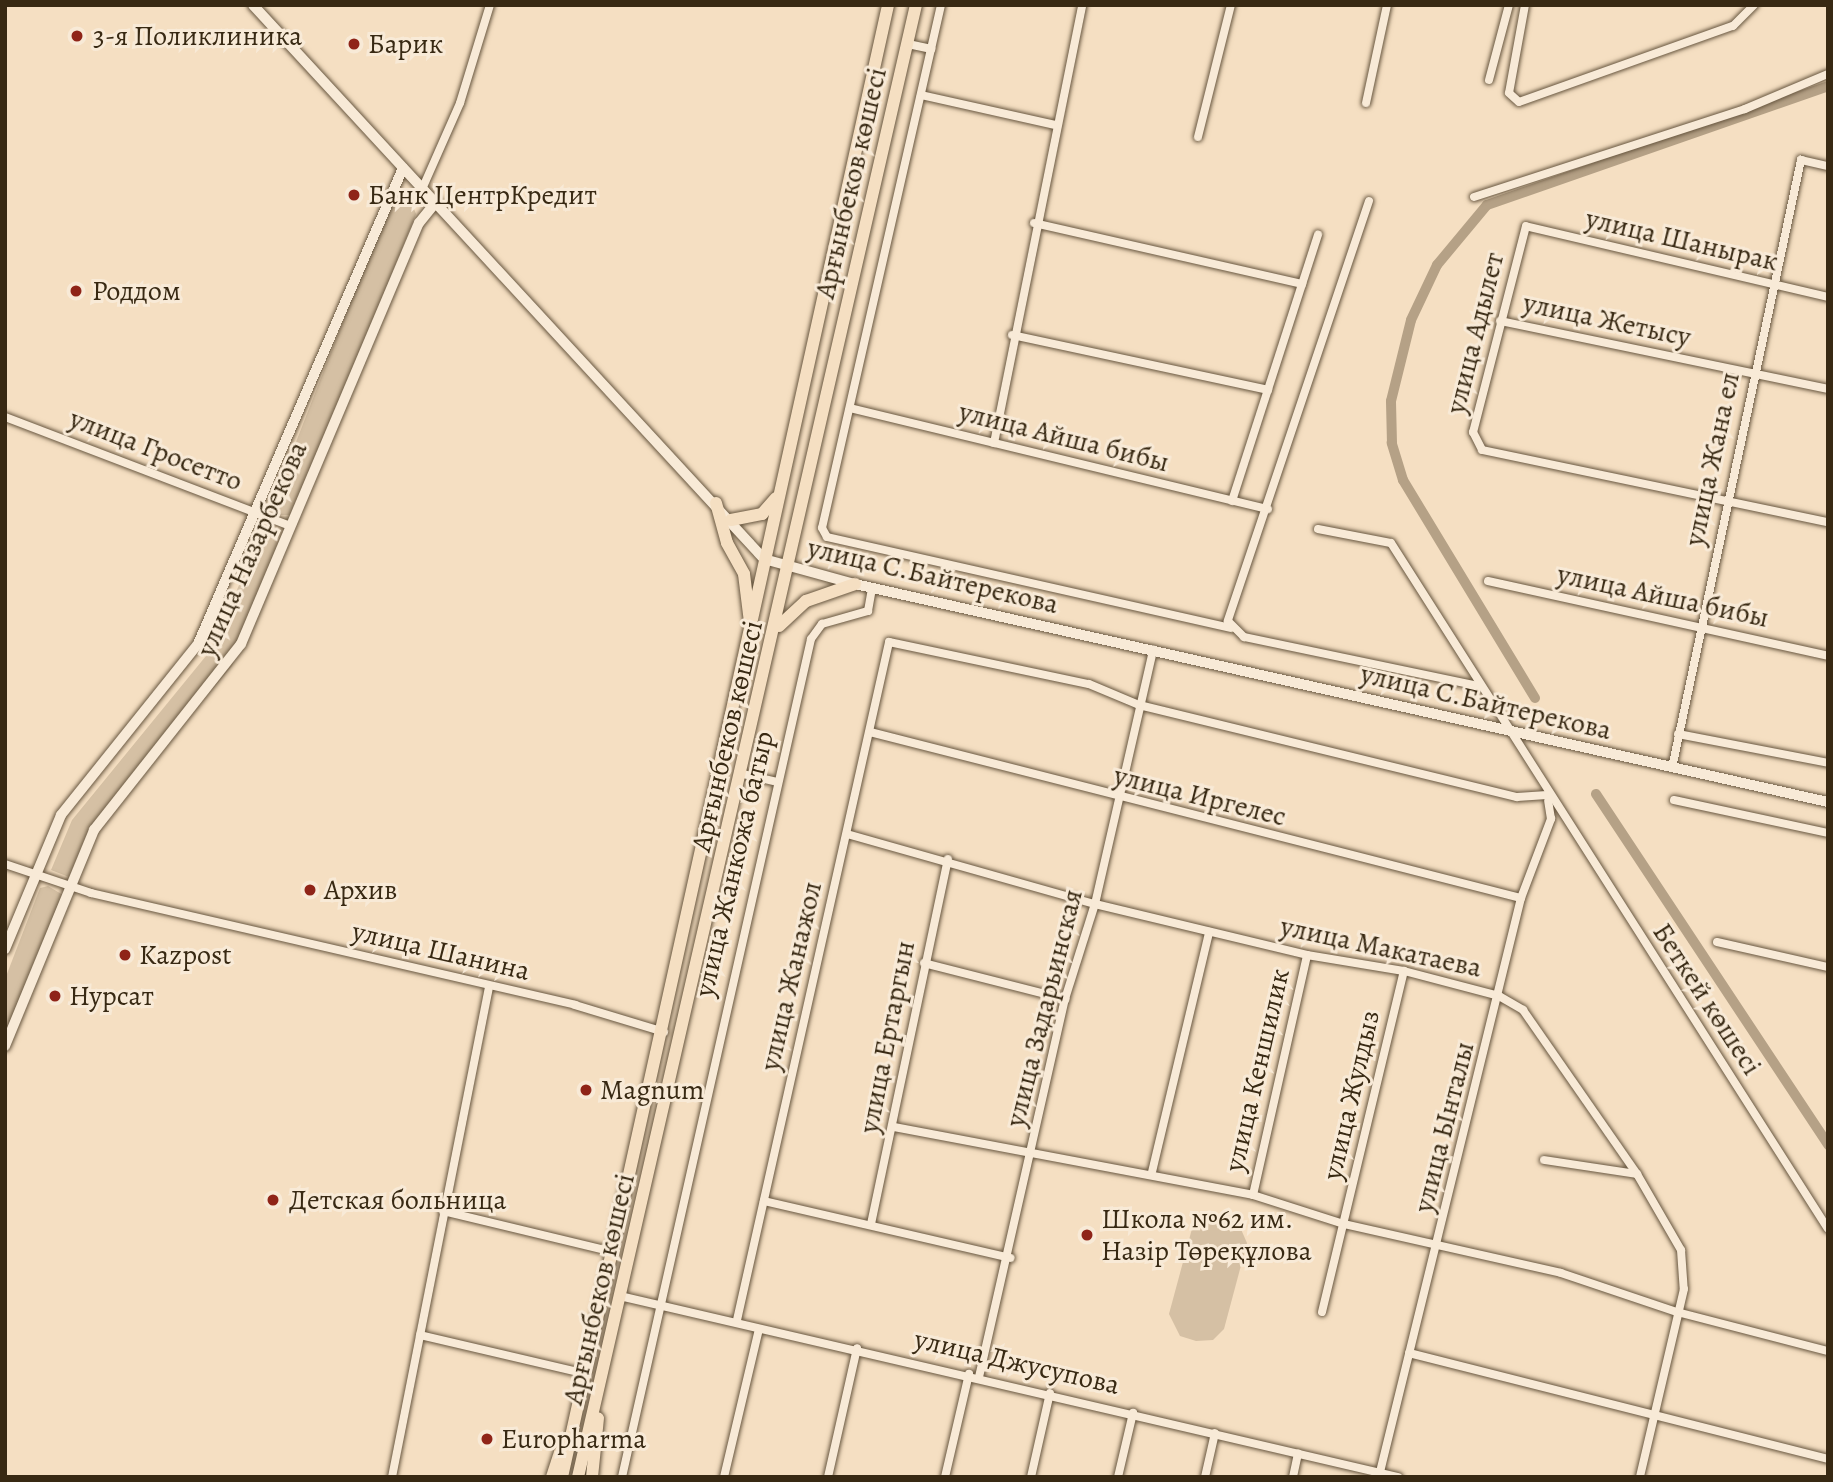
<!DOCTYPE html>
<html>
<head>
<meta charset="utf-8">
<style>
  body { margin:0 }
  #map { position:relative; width:1833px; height:1482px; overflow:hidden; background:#f5dfc2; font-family:Alegreya,serif }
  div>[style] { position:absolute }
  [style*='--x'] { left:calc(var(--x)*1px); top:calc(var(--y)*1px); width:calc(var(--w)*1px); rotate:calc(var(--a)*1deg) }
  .green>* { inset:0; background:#d5c0a4 }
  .canal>* { height:10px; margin:-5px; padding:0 5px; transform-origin:5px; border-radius:5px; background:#b5a186 }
  .roads { filter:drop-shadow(0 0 2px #67563f) drop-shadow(0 0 2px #67563f) }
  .minor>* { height:8px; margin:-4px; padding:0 4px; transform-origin:4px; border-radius:4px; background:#f8ead7 }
  .tertiary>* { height:10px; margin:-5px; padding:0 5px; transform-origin:5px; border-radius:5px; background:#f8ead7 }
  .secondary>* { height:10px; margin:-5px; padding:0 5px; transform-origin:5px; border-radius:5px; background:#f8ead7 }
  .primary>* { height:12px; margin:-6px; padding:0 6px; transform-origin:6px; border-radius:6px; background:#f5dfc2 }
  .dots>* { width:19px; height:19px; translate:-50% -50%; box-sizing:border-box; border:4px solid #f8ead7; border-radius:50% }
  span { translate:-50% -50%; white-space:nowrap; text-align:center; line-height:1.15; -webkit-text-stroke:6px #f8ead7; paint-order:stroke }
  .poi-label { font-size:28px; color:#382913 }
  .left { translate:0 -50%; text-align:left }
  .street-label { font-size:28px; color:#382913 }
  .frame { position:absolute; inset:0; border:7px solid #382913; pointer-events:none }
</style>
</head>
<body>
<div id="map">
  <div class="green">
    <div style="clip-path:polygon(406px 188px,416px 214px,294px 515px,278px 515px,271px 506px,394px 191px)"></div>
    <div style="clip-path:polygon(265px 526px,285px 533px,232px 666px,96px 826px,74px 879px,51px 870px,72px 820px,210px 651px)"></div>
    <div style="clip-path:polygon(48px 886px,68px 898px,5px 1057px,5px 979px,40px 888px)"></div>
    <div style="clip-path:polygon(1223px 1214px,1237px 1220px,1247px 1243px,1224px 1329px,1213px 1340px,1196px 1341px,1180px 1336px,1169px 1314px,1193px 1225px)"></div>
  </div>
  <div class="canal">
    <div style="--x:1535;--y:698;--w:255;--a:-121.2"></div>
    <div style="--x:1403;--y:480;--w:39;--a:-107"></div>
    <div style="--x:1392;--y:443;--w:42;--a:-91.4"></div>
    <div style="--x:1391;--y:401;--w:83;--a:-76.1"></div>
    <div style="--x:1411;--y:320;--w:61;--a:-64.7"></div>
    <div style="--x:1437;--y:265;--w:78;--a:-50.2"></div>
    <div style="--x:1487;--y:205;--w:361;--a:-19.2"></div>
    <div style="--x:1596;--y:794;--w:421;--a:56.5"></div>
  </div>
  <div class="roads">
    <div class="minor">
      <div style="--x:941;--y:5;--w:536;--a:102.82"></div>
      <div style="--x:822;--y:528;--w:10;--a:61"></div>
      <div style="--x:827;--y:537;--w:414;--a:12.7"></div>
      <div style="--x:1525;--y:5;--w:89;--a:100.3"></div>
      <div style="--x:1509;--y:93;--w:13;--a:42"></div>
      <div style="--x:1519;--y:102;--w:227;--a:-19.6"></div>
      <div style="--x:1733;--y:26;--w:30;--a:-45"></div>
      <div style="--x:908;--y:44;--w:24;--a:12"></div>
      <div style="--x:1489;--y:80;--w:78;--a:-75.1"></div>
      <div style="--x:921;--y:95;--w:137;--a:12.6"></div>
      <div style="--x:1366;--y:103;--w:100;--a:-77.9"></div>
      <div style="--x:1198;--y:137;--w:136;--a:-76"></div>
      <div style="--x:423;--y:187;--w:92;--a:-66.2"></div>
      <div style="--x:460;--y:103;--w:102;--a:-73"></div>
      <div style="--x:1474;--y:197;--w:285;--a:-18"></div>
      <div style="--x:1745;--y:109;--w:90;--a:-22.9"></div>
      <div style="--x:1369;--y:201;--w:443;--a:108.6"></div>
      <div style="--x:1228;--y:621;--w:23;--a:45"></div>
      <div style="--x:1244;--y:637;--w:240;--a:11.8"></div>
      <div style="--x:1034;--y:223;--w:275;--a:12.8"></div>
      <div style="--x:1828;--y:297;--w:310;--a:-166.8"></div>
      <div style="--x:1526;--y:226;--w:213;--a:104.4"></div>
      <div style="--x:1473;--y:432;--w:20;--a:63"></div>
      <div style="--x:1482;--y:450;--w:353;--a:11.8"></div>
      <div style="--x:1500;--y:321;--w:335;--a:11.7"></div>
      <div style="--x:1012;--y:335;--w:262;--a:12.1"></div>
      <div style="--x:850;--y:408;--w:430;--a:13.6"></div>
      <div style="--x:5;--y:417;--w:305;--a:20.9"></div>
      <div style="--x:994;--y:443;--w:447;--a:-78.6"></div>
      <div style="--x:1232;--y:501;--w:280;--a:-72.1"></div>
      <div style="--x:1318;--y:529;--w:74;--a:10.9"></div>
      <div style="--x:1391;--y:543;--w:813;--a:57.5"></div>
      <div style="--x:1488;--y:581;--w:348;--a:12.4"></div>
      <div style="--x:870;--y:732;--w:672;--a:14.31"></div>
      <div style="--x:1678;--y:734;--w:153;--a:10.9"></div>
      <div style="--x:1672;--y:768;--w:622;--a:-78.02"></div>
      <div style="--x:1801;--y:160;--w:28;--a:13"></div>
      <div style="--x:743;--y:774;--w:32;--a:13"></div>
      <div style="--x:1674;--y:800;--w:157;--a:12.1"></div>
      <div style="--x:847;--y:834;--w:258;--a:15.8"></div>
      <div style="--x:1095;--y:904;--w:218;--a:13.5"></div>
      <div style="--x:1307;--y:955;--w:98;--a:9.4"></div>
      <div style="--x:1404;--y:971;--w:98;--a:14.7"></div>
      <div style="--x:1499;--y:996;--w:28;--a:30"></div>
      <div style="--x:1523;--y:1010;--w:200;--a:55.2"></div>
      <div style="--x:1637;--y:1174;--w:88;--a:59.9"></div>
      <div style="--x:1681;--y:1250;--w:39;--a:86"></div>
      <div style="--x:1684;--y:1289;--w:193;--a:103.2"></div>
      <div style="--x:5;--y:864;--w:91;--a:18.6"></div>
      <div style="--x:91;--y:893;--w:497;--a:13"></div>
      <div style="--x:575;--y:1005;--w:93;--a:16.9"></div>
      <div style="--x:1717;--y:942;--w:114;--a:12.7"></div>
      <div style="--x:924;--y:963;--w:146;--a:14.3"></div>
      <div style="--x:894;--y:1127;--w:365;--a:10.7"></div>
      <div style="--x:1253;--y:1195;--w:96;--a:17.7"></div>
      <div style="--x:1344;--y:1224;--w:222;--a:12.7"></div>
      <div style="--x:1561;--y:1273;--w:122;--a:18.6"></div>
      <div style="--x:1677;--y:1312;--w:156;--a:14.5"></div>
      <div style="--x:1544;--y:1160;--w:94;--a:8.6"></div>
      <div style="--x:1152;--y:1172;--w:247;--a:-76.6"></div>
      <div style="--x:1253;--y:1195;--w:246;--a:-77.3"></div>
      <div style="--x:764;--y:1201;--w:253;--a:13"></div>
      <div style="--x:443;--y:1211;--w:176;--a:13.5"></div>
      <div style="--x:871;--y:1224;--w:373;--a:-78.1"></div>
      <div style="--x:624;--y:1297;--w:795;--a:13.09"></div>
      <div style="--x:1322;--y:1312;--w:351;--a:-76.5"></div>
      <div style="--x:737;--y:1320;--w:695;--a:-77.36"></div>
      <div style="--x:889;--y:642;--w:204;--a:11.9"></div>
      <div style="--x:1089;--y:684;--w:54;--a:22.8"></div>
      <div style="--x:1139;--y:705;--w:389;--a:13.7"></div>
      <div style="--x:1517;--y:797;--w:30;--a:-4"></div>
      <div style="--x:420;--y:1335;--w:171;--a:13.2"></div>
      <div style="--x:1409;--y:1353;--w:432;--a:14.2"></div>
      <div style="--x:979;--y:1377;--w:388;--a:-77.2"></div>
      <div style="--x:1065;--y:999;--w:100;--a:-72.5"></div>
      <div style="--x:1095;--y:904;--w:261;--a:-77.1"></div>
      <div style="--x:1379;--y:1476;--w:595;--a:-76.2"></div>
      <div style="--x:1521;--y:898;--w:85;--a:-69.2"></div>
      <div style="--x:1551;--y:819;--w:18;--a:-99"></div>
      <div style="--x:392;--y:1477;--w:500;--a:-78.8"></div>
      <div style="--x:622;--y:1477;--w:859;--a:-77.29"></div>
      <div style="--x:811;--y:639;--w:19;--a:-54"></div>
      <div style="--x:822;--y:624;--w:48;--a:-15.8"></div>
      <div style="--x:868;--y:611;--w:23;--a:-80"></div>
      <div style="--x:724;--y:1477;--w:152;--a:-76.7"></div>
      <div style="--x:828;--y:1477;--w:132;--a:-77.3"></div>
      <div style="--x:945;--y:1477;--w:106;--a:-76.9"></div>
      <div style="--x:1031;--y:1477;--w:86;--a:-77.3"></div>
      <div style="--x:1118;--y:1477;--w:66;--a:-76.8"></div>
      <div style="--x:1205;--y:1477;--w:45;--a:-77.2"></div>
      <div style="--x:1293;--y:1477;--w:24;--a:-78"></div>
    </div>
    <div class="tertiary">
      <div style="--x:5;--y:949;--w:145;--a:-67.3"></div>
      <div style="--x:61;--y:815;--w:219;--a:-51.3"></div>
      <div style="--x:198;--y:644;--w:518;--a:-66.7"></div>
      <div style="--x:5;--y:1046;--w:234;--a:-67.6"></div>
      <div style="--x:94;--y:830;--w:237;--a:-51.7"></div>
      <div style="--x:241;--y:644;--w:457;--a:-67.1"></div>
      <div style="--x:419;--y:223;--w:28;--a:-51"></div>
    </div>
    <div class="secondary">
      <div style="--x:253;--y:5;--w:754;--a:47.31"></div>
      <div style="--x:764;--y:559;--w:94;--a:15.4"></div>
      <div style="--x:855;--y:584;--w:997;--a:12.63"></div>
    </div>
    <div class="primary">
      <div style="--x:716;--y:503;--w:41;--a:74.6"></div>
      <div style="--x:727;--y:543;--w:35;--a:61"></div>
      <div style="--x:744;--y:574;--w:48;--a:82.9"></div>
      <div style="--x:731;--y:520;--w:32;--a:-11"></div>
      <div style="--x:762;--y:514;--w:21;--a:-49"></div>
      <div style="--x:779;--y:626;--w:37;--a:-43"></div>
      <div style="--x:806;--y:601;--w:52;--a:-19.1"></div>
      <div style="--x:552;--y:1477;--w:26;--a:-72"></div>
      <div style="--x:562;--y:1477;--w:1508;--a:-77.51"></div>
      <div style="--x:578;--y:1477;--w:1510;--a:-77.07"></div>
      <div style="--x:592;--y:1477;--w:59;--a:-84.2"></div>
    </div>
  </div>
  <div class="dots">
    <div style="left:77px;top:36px;background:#8f2418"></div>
    <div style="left:354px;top:44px;background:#8f2418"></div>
    <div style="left:354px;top:195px;background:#8f2418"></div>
    <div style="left:76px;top:291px;background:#8f2418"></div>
    <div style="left:310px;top:890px;background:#8f2418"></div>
    <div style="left:125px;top:955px;background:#8f2418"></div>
    <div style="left:55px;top:996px;background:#8f2418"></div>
    <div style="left:586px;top:1090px;background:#8f2418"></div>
    <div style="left:273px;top:1200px;background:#8f2418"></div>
    <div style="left:1087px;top:1235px;background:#8f2418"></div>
    <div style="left:487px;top:1439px;background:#8f2418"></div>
  </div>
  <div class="poi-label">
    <span class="left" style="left:93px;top:36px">3-я Поликлиника</span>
    <span class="left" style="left:368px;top:44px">Барик</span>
    <span class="left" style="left:368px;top:195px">Банк ЦентрКредит</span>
    <span class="left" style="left:92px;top:291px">Роддом</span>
    <span class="left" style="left:324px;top:890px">Архив</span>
    <span class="left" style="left:139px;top:955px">Kazpost</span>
    <span class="left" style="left:69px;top:996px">Нурсат</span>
    <span class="left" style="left:600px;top:1090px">Magnum</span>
    <span class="left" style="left:289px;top:1200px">Детская больница</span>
    <span class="left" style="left:1101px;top:1235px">Школа №62 им.<br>Назір Төреқұлова</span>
    <span class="left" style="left:501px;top:1439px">Europharma</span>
  </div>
  <div class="street-label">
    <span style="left:851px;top:183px;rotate:-77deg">Арғынбеков көшесі</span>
    <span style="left:1682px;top:240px;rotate:13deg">улица Шанырак</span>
    <span style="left:1607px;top:320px;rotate:12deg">улица Жетысу</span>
    <span style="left:1475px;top:333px;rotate:-76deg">улица Адылет</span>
    <span style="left:1064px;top:437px;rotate:14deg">улица Айша бибы</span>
    <span style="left:156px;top:450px;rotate:21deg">улица Гросетто</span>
    <span style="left:1712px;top:459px;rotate:-78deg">улица Жана ел</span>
    <span style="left:252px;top:549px;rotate:-66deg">улица Назарбекова</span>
    <span style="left:933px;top:576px;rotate:13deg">улица С.Байтерекова</span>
    <span style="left:1663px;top:596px;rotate:12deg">улица Айша бибы</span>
    <span style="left:1486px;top:702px;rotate:13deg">улица С.Байтерекова</span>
    <span style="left:727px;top:736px;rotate:-77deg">Арғынбеков көшесі</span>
    <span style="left:1200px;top:796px;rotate:14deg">улица Иргелес</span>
    <span style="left:734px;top:864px;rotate:-77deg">улица Жанкожа батыр</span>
    <span style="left:1381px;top:947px;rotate:12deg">улица Макатаева</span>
    <span style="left:441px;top:951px;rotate:13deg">улица Шанина</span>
    <span style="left:791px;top:976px;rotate:-77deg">улица Жанажол</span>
    <span style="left:1707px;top:999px;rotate:57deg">Беткей көшесі</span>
    <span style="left:1044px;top:1008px;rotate:-76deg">улица Задарьинская</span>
    <span style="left:887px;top:1037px;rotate:-79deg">улица Ертаргын</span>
    <span style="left:1257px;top:1070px;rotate:-77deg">улица Кеншилик</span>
    <span style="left:1351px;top:1095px;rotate:-77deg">улица Жулдыз</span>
    <span style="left:1444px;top:1127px;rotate:-76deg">улица Ынталы</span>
    <span style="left:599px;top:1289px;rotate:-77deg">Арғынбеков көшесі</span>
    <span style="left:1017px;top:1362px;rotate:13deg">улица Джусупова</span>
  </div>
  <div class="frame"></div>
</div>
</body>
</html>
